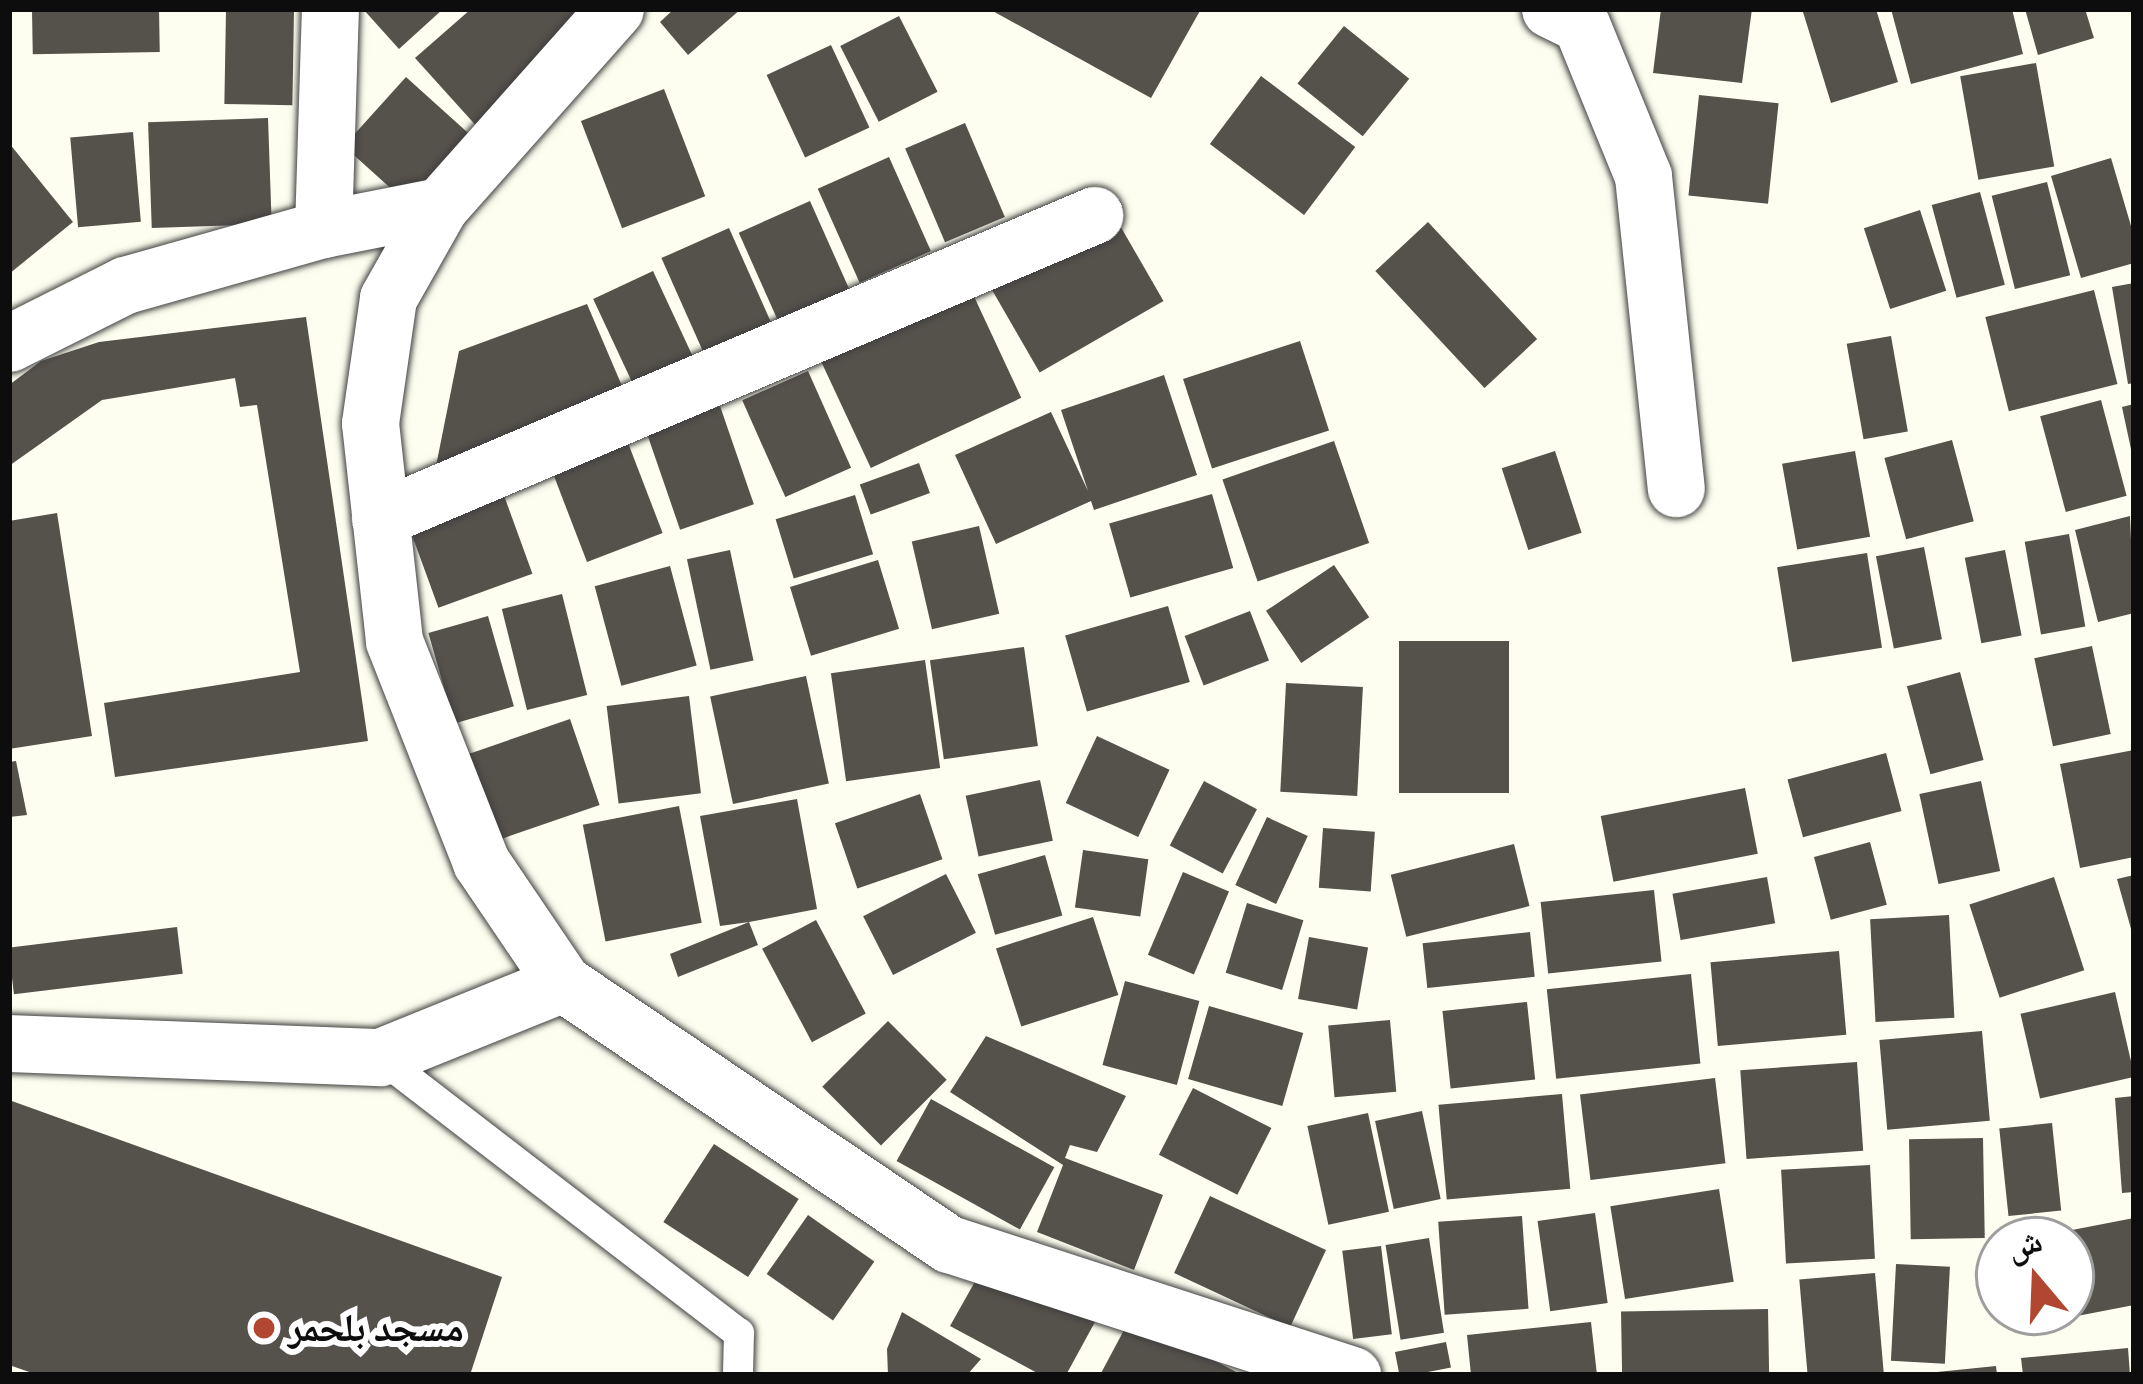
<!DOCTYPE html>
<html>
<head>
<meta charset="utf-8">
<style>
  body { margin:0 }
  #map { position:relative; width:2143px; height:1384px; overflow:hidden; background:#fdfeef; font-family:"Source Serif 4","Noto Naskh Arabic",serif }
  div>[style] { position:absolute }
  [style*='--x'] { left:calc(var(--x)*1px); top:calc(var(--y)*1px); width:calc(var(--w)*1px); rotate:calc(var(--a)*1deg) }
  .building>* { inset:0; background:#55514b; transform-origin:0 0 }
  .roads { filter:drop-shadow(0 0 3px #404040) drop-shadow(0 0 3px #404040) }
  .service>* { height:30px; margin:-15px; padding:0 15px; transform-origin:15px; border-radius:15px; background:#fff }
  .minor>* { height:57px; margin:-28.5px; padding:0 28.5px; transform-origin:28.5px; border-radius:28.5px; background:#fff }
  .dots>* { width:33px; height:33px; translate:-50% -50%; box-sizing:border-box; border:6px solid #fff; border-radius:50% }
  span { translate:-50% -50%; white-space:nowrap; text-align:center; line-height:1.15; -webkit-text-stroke:12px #fff; paint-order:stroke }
  .poi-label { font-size:39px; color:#0d0d0d; font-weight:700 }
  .left { translate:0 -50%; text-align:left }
  .frame { position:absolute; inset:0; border:12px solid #0d0d0d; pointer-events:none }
  .north { position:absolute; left:1975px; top:1216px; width:120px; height:120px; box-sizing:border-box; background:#fff; border:3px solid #9e9e9e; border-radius:50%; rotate:341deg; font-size:33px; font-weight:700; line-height:48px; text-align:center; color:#0d0d0d }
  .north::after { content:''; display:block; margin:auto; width:42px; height:54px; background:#b24731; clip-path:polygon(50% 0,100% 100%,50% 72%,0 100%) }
</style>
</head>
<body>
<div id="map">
  <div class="building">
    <div style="left:159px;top:9px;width:43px;height:127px;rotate:89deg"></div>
    <div style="clip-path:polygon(363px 9px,443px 9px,399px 49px)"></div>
    <div style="clip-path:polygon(471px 9px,583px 9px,480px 130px,415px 58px)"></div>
    <div style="clip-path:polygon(674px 9px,741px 9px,688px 55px,660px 22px)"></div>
    <div style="clip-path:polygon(989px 9px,1201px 9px,1151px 98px)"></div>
    <div style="clip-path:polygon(1661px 9px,1752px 9px,1742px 83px,1653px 73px)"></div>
    <div style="clip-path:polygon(1813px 9px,1876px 9px,1898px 82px,1831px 103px,1803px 12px)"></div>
    <div style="clip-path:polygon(1891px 9px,2012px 9px,2023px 54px,1911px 84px)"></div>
    <div style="clip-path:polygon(2025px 9px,2085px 9px,2094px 38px,2038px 55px)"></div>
    <div style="left:226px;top:10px;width:68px;height:94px;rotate:1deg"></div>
    <div style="left:899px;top:16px;width:85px;height:66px;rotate:63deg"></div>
    <div style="left:1344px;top:26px;width:84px;height:74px;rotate:39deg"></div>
    <div style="left:831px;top:45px;width:91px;height:71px;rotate:65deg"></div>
    <div style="left:2036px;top:63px;width:105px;height:77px;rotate:80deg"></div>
    <div style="left:1261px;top:76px;width:118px;height:85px;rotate:37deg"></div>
    <div style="left:406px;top:77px;width:84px;height:93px;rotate:42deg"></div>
    <div style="left:664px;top:89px;width:115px;height:89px;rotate:69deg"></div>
    <div style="left:1699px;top:95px;width:80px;height:101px;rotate:6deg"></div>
    <div style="left:268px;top:118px;width:106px;height:120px;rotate:88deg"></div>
    <div style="left:965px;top:123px;width:102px;height:65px;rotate:67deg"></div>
    <div style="left:133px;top:132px;width:90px;height:63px;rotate:85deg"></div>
    <div style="clip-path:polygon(9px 143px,73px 222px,9px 274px)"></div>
    <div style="left:889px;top:157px;width:103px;height:78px;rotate:66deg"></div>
    <div style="clip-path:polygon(2111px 158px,2134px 236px,2134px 263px,2081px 278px,2051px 176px)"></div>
    <div style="left:2047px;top:182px;width:96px;height:57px;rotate:76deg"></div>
    <div style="left:1980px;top:192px;width:96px;height:50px;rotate:75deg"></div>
    <div style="left:810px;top:201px;width:106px;height:78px;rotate:66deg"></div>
    <div style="left:1111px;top:210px;width:105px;height:143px;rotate:60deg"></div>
    <div style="left:1920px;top:210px;width:85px;height:59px;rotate:72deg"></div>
    <div style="left:1428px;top:222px;width:160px;height:72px;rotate:47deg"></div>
    <div style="left:729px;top:228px;width:110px;height:74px;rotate:66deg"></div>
    <div style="left:653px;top:271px;width:105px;height:66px;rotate:65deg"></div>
    <div style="clip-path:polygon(2134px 283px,2134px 383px,2128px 384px,2112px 287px)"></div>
    <div style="left:971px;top:290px;width:119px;height:166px;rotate:65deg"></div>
    <div style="left:2094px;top:290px;width:97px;height:112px;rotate:76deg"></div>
    <div style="clip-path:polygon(587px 304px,631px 407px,435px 471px,459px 351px)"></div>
    <div style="clip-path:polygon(306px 317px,368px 741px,115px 777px,104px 703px,300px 672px,257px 405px,240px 407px,235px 378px,102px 400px,9px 466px,9px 385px,41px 361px,99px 342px)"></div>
    <div style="left:1891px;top:336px;width:97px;height:45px;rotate:80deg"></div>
    <div style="left:1300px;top:341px;width:94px;height:123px;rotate:72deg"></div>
    <div style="left:808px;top:371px;width:106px;height:72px;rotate:66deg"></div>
    <div style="clip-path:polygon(1164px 375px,1197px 475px,1094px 510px,1091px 501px,996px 544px,955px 455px,1051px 412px,1088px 491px,1061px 410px)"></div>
    <div style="left:2101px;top:400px;width:99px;height:63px;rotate:75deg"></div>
    <div style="clip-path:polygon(2134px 404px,2134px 454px,2132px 454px,2122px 407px)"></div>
    <div style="left:720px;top:406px;width:104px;height:78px;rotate:71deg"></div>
    <div style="left:625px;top:435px;width:105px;height:81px;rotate:69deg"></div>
    <div style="left:1952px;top:440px;width:84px;height:70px;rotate:75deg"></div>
    <div style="left:1334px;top:441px;width:108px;height:118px;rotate:71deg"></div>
    <div style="left:1555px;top:451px;width:86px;height:56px;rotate:72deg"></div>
    <div style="left:1855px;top:451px;width:87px;height:74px;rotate:80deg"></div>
    <div style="left:919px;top:463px;width:32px;height:63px;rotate:70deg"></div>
    <div style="left:502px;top:490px;width:89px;height:100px;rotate:70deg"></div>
    <div style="left:1212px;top:494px;width:77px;height:107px;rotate:74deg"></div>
    <div style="left:855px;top:495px;width:62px;height:83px;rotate:73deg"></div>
    <div style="clip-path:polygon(57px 513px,92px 736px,9px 749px,9px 521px)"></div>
    <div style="clip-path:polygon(2130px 516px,2134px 613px,2098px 622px,2075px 530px)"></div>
    <div style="left:979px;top:526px;width:90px;height:69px;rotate:77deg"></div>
    <div style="left:2069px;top:534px;width:94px;height:45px;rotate:80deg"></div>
    <div style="left:1924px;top:547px;width:94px;height:49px;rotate:79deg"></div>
    <div style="left:730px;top:550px;width:113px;height:44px;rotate:78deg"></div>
    <div style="left:2005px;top:550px;width:87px;height:41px;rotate:79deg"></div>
    <div style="left:1867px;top:553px;width:96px;height:91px;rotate:81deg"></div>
    <div style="left:878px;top:560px;width:72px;height:92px;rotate:73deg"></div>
    <div style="left:1334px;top:565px;width:63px;height:82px;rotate:56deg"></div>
    <div style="left:670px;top:566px;width:103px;height:78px;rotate:75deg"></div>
    <div style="left:562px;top:594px;width:104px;height:62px;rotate:76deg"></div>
    <div style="left:1168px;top:606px;width:79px;height:107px;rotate:74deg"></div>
    <div style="left:1250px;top:611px;width:53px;height:70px;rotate:69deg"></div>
    <div style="left:488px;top:616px;width:94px;height:62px;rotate:74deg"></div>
    <div style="left:1509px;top:641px;width:152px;height:110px;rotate:90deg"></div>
    <div style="left:2092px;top:646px;width:90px;height:59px;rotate:78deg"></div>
    <div style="left:1024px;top:647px;width:100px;height:95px;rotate:82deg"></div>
    <div style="left:925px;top:660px;width:109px;height:95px;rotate:82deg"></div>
    <div style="left:1960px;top:672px;width:91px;height:55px;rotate:75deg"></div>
    <div style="left:806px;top:676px;width:110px;height:98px;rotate:78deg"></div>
    <div style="left:1286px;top:683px;width:77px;height:109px;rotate:3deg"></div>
    <div style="left:689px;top:696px;width:98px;height:83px;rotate:83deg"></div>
    <div style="left:570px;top:719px;width:91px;height:108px;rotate:71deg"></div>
    <div style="left:1097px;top:736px;width:80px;height:74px;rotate:25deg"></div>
    <div style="clip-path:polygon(2134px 750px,2134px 857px,2080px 868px,2060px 764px)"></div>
    <div style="left:1886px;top:753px;width:60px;height:102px;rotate:75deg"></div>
    <div style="clip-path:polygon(16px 761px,27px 815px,9px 817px,9px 762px)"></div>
    <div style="left:1040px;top:780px;width:62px;height:76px;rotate:78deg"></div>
    <div style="left:1204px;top:781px;width:60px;height:73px;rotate:28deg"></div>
    <div style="left:1981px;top:781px;width:92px;height:63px;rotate:78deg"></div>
    <div style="left:1745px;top:788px;width:67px;height:147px;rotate:79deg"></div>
    <div style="left:920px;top:794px;width:69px;height:90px;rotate:71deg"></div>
    <div style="clip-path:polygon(797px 799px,817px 909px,749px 922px,758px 945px,678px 977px,670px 954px,749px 922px,720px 926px,700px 816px)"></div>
    <div style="left:679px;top:806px;width:119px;height:98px;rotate:79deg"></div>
    <div style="left:1267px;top:817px;width:45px;height:75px;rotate:25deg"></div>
    <div style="left:1323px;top:828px;width:52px;height:60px;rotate:4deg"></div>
    <div style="left:1870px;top:842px;width:65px;height:58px;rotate:75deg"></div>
    <div style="left:1514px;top:844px;width:64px;height:127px;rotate:76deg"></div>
    <div style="left:1083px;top:850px;width:66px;height:58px;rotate:8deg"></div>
    <div style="left:1045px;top:855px;width:63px;height:70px;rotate:74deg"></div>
    <div style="left:1183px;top:872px;width:50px;height:90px;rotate:23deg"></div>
    <div style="left:946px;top:874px;width:66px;height:93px;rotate:63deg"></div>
    <div style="clip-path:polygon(2134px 875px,2134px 936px,2133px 936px,2117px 879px)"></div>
    <div style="left:1767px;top:877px;width:47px;height:96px;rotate:80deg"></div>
    <div style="left:2054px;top:877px;width:98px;height:89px;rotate:72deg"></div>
    <div style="left:1654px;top:890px;width:72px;height:114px;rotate:84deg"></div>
    <div style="left:1247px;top:903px;width:59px;height:73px;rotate:17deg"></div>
    <div style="left:1949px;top:915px;width:103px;height:79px;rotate:87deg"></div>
    <div style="left:1093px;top:917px;width:82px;height:102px;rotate:72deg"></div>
    <div style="left:816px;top:920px;width:106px;height:61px;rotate:62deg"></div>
    <div style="left:177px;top:927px;width:47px;height:170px;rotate:83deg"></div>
    <div style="left:1530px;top:932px;width:45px;height:108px;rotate:84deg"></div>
    <div style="left:1309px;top:937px;width:60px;height:63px;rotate:10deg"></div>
    <div style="left:1839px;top:951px;width:84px;height:129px;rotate:85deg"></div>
    <div style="left:1691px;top:974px;width:90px;height:145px;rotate:84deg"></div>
    <div style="left:1125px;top:981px;width:77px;height:87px;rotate:15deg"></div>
    <div style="left:2115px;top:992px;width:87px;height:97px;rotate:77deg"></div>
    <div style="left:1527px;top:1002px;width:78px;height:85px;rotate:84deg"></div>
    <div style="left:1209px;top:1006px;width:98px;height:76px;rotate:16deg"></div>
    <div style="left:1390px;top:1020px;width:72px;height:62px;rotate:85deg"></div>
    <div style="left:888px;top:1021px;width:83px;height:93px;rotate:45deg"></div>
    <div style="left:1982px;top:1031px;width:90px;height:103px;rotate:85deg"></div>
    <div style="clip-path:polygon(986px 1036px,1126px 1096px,1097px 1152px,1070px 1145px,1065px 1158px,1163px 1195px,1134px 1270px,1037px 1232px,1063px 1165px,950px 1092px)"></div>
    <div style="left:1857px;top:1062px;width:89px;height:117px;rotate:86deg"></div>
    <div style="left:1715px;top:1078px;width:86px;height:136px;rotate:83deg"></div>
    <div style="left:1193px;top:1088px;width:88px;height:75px;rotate:27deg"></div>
    <div style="left:1562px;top:1094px;width:95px;height:124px;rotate:85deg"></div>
    <div style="clip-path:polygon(2134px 1096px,2134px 1192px,2122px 1193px,2115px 1098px)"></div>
    <div style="left:931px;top:1099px;width:141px;height:71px;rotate:29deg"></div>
    <div style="clip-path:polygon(9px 1100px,502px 1277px,470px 1375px,38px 1375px,9px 1365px)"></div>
    <div style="left:1422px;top:1111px;width:90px;height:48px;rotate:78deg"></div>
    <div style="left:1368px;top:1113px;width:101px;height:62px;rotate:78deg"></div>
    <div style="left:2052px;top:1123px;width:88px;height:53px;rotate:84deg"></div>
    <div style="left:1983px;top:1138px;width:100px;height:74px;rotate:89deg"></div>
    <div style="left:714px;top:1144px;width:101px;height:93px;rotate:33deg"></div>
    <div style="left:1870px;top:1165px;width:94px;height:89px;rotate:87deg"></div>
    <div style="left:1719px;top:1189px;width:94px;height:110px;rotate:81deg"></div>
    <div style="left:1210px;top:1196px;width:128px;height:85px;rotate:25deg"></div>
    <div style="left:1595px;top:1213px;width:91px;height:58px;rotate:82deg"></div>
    <div style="left:808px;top:1215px;width:81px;height:72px;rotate:35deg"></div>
    <div style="left:1522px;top:1216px;width:93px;height:84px;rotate:86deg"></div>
    <div style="clip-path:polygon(2134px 1218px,2134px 1305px,2041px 1323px,2039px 1312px,2071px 1312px,2071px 1240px,2031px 1238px)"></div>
    <div style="left:1429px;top:1238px;width:96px;height:44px;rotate:81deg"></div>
    <div style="left:1381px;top:1246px;width:89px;height:39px;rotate:83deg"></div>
    <div style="clip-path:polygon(986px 1262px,1095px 1322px,1066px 1375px,1041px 1375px,950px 1326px)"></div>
    <div style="left:1896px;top:1264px;width:54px;height:97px;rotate:3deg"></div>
    <div style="left:1875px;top:1273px;width:102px;height:76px;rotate:85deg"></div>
    <div style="left:1768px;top:1309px;width:66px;height:147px;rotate:89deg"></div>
    <div style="clip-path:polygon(902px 1312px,981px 1359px,967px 1375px,888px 1375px,887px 1349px)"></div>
    <div style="clip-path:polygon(1131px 1317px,1242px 1375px,1100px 1375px)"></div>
    <div style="clip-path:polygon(1591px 1322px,1597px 1375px,1471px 1375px,1467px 1335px)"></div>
    <div style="left:1446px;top:1342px;width:26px;height:52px;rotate:79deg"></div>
    <div style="clip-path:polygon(2128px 1348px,2130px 1375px,2023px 1375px,2021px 1358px)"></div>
    <div style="clip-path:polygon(1996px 1366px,1997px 1375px,1937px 1375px,1937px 1372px)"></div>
  </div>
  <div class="roads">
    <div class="service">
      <div style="--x:380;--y:1057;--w:453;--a:37.6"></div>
      <div style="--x:739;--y:1333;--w:42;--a:91.4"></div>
    </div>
    <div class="minor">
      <div style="--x:615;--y:9;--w:264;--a:131.6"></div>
      <div style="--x:440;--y:206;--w:106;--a:119.5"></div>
      <div style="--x:388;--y:298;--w:126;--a:98.2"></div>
      <div style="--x:370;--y:423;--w:219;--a:83.7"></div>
      <div style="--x:394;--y:641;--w:238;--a:68.5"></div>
      <div style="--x:481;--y:862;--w:146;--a:55.9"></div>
      <div style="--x:563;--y:983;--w:466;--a:34.1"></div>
      <div style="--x:949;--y:1244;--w:424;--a:18"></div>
      <div style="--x:1550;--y:9;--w:34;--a:26"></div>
      <div style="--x:1581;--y:24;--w:164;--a:67.8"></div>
      <div style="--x:1643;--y:176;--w:314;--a:84"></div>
      <div style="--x:323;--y:229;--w:220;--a:-88.2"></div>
      <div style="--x:9;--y:343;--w:130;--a:-26.6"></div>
      <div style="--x:125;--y:285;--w:206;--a:-15.8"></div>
      <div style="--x:323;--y:229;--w:119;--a:-11.1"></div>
      <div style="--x:380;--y:518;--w:776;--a:-22.99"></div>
      <div style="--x:9;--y:1043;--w:371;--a:2.2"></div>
      <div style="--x:380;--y:1057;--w:197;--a:-22"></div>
    </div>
  </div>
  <div class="dots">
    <div style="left:264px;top:1328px;background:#b24731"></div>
  </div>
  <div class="poi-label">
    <span class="left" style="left:288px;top:1328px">مسجد بلحمر</span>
  </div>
  <div class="frame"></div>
  <div class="north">ش</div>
</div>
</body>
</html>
